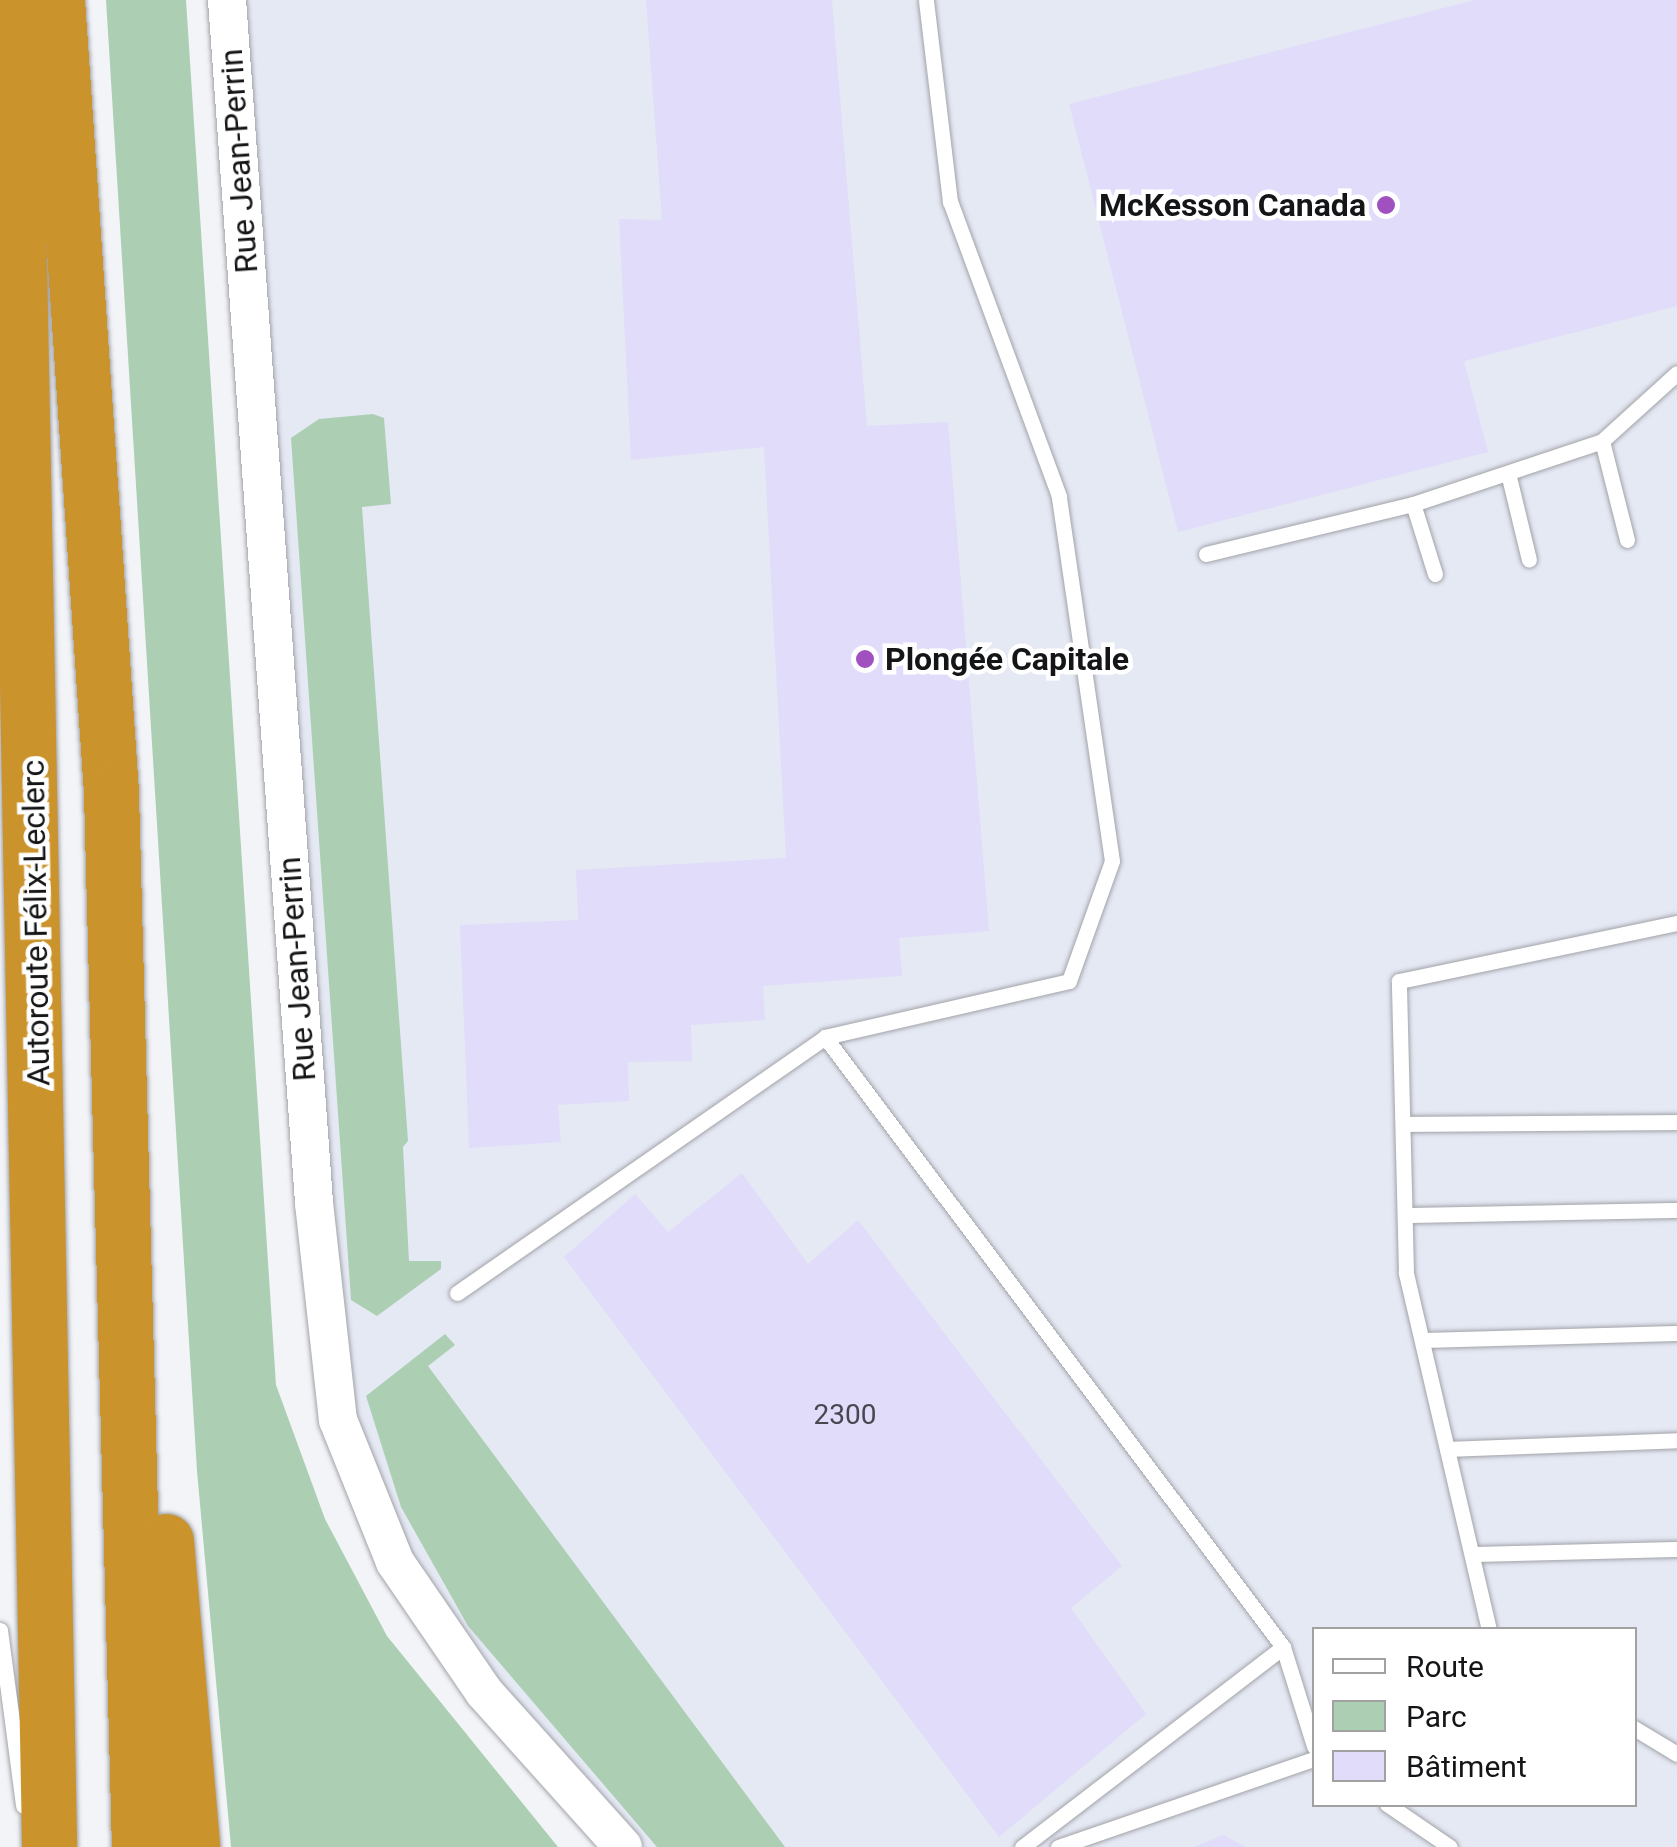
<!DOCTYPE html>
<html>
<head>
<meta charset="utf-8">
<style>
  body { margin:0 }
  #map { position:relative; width:1677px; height:1847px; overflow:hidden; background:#f2f4f8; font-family:Roboto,sans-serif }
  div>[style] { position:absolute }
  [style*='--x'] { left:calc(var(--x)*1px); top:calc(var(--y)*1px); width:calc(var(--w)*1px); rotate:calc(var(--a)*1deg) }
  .built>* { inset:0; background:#e5e9f4 }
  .green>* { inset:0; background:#accfb4 }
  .building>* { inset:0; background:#e0dcfa }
  .roads { filter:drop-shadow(0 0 2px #a2a3a8) drop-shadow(0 0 2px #a2a3a8) }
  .service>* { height:15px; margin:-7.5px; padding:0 7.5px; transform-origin:7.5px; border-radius:7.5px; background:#fff }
  .tertiary>* { height:38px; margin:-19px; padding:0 19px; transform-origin:19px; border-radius:19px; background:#fff }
  .motorway>* { height:55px; margin:-27.5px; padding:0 27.5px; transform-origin:27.5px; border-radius:27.5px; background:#cb932c }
  .dots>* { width:28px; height:28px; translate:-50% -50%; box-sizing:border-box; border:5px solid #fff; border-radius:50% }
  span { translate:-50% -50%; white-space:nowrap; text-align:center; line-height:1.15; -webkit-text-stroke:9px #fff; paint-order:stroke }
  .number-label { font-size:28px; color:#474750 }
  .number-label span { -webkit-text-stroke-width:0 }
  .street-label { font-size:32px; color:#141517 }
  .poi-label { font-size:32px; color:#141517; font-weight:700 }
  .right { translate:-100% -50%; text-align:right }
  .left { translate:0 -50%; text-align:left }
  .legend { position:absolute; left:1312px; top:1627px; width:325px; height:180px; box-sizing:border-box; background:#fff; border:2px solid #a1a1a2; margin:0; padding:12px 18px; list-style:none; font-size:30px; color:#141517 }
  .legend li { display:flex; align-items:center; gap:20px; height:50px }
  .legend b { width:50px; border:2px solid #a1a1a2 }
</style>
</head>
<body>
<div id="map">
  <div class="built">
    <div style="clip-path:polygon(evenodd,227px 0,1677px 0,1677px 1847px,623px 1847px,484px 1692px,338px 1420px,227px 0,1314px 1630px,1634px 1630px,1634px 1804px,1314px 1804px,1314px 1630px)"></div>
  </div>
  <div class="green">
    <div style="clip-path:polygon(106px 0,186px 0,276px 1385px,325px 1519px,387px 1636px,558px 1847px,231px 1847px,197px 1471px)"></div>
    <div style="clip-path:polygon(373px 414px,384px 418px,391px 504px,362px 507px,408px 1141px,403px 1147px,409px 1261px,441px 1261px,441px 1269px,377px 1316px,351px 1300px,291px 438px,319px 419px)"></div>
    <div style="clip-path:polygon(445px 1334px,455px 1345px,428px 1366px,785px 1847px,657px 1847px,468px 1626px,401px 1507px,366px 1396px)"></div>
  </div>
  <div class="building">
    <div style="clip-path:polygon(646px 0,832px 0,867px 426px,948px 422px,989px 931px,899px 938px,902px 976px,763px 986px,765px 1020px,691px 1025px,692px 1061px,628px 1062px,629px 1101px,558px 1105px,561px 1142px,469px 1148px,460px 925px,578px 920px,576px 870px,786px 858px,764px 447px,631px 460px,619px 219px,662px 220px)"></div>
    <div style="clip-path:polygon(1475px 0,1677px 0,1677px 306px,1464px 361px,1488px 452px,1178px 532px,1069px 104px)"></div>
    <div style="clip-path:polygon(742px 1173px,808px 1264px,858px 1220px,1122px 1566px,1071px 1608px,1146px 1714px,999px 1837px,564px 1257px,635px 1194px,668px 1232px)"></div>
    <div style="clip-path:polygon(1223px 1835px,1246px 1847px,1194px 1847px)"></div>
  </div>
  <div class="roads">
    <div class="service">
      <div style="--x:1602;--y:441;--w:102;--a:75.8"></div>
      <div style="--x:1508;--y:473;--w:89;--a:76.4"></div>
      <div style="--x:1206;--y:554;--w:213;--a:-13.6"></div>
      <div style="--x:1435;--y:574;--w:73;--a:-107.4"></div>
      <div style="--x:1413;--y:504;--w:199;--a:-18.4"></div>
      <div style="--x:1602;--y:441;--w:101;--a:-42.2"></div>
      <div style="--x:825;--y:1037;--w:250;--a:-12.9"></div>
      <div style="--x:1069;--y:981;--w:127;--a:-70.3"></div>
      <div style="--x:1112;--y:861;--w:369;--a:-98.3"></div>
      <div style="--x:1059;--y:496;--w:314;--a:-110.3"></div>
      <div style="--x:950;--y:202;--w:203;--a:-96.8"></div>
      <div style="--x:1403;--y:1124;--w:274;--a:-0.4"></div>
      <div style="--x:1405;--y:1215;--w:272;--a:-1.1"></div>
      <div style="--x:457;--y:1293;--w:448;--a:-34.8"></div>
      <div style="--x:825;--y:1037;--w:763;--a:53.1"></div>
      <div style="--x:1283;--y:1647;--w:329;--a:142.5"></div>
      <div style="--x:1422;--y:1340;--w:255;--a:-1.6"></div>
      <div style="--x:1447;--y:1449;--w:230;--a:-2.2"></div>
      <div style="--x:1472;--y:1554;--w:205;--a:-1.4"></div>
      <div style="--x:0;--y:1630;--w:177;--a:82.5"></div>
      <div style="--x:1489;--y:1630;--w:367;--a:-103.1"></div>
      <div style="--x:1406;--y:1273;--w:292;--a:-91.4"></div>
      <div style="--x:1399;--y:981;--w:284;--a:-11.8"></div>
      <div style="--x:1283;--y:1647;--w:104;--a:72.6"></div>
      <div style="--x:1634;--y:1728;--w:50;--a:31.2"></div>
      <div style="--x:1387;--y:1804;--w:76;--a:34.3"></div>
      <div style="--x:1058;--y:1847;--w:271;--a:-19"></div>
    </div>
    <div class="tertiary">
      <div style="--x:227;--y:0;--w:1206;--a:85.86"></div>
      <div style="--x:314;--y:1203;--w:218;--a:83.7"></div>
      <div style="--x:338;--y:1420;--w:153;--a:68.1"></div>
      <div style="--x:395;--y:1562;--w:158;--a:55.6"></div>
      <div style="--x:484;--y:1692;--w:208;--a:48.1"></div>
    </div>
    <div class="motorway">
      <div style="--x:14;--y:0;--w:1847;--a:88.91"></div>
      <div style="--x:57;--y:0;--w:795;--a:86.1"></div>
      <div style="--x:111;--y:793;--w:1054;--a:88.48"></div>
      <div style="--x:166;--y:1541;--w:307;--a:85.1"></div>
    </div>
  </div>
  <div class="dots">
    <div style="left:1386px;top:205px;background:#a050bf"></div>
    <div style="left:865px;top:659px;background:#a050bf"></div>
  </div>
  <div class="number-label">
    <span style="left:845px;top:1415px">2300</span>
  </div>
  <div class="street-label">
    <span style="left:239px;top:161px;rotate:-94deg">Rue Jean-Perrin</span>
    <span style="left:36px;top:923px;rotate:-91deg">Autoroute Félix-Leclerc</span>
    <span style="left:297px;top:969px;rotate:-94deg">Rue Jean-Perrin</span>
  </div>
  <div class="poi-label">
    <span class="right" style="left:1366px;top:205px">McKesson Canada</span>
    <span class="left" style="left:885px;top:659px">Plongée Capitale</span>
  </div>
  <ul class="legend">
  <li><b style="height:12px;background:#fff"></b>Route</li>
  <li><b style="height:28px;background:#accfb4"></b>Parc</li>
  <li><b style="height:28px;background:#e0dcfa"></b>Bâtiment</li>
  </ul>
</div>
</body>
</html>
